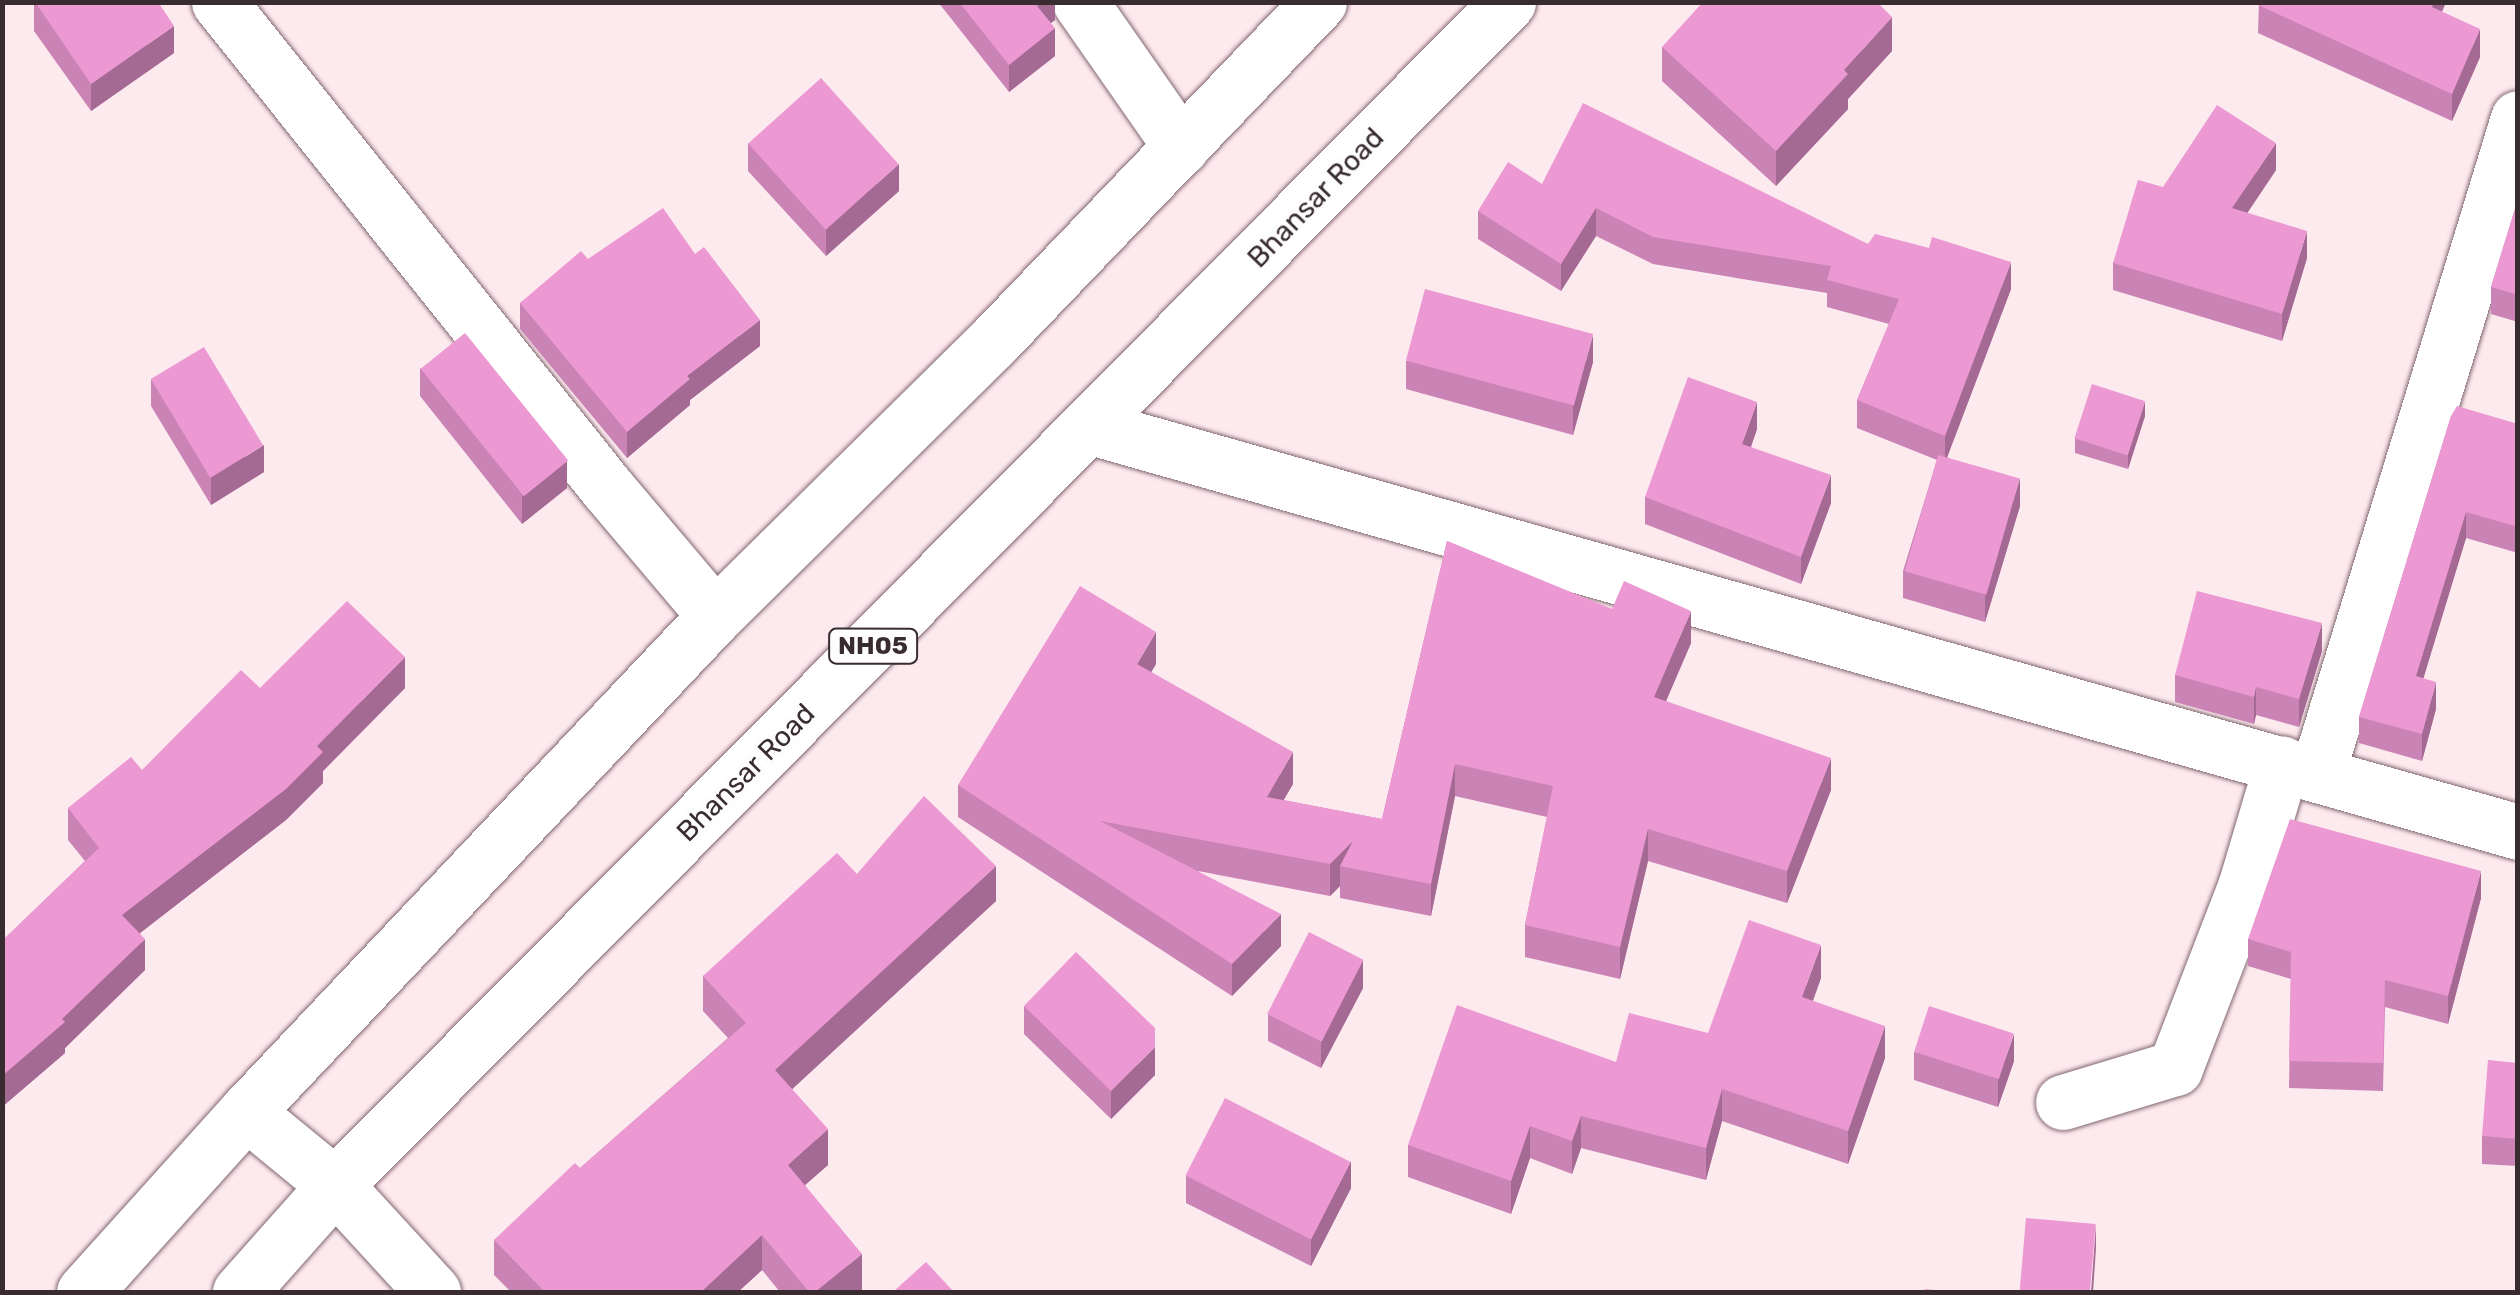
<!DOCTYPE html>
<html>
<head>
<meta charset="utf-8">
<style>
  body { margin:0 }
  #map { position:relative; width:2520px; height:1295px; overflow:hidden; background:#fdeaef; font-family:Rubik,sans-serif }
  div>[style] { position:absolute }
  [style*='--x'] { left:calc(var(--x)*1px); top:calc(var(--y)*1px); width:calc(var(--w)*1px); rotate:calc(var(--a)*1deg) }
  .roads { filter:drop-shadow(0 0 2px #81676e) drop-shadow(0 0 2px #81676e) }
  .minor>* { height:55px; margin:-27.5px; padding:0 27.5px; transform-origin:27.5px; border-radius:27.5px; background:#fff }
  .highway>* { height:55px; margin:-27.5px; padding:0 27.5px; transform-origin:27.5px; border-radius:27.5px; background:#fff }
  .wall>* { inset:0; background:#ca83b5 }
  .shaded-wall>* { inset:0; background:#a46a94 }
  .building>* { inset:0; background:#eb98d3; transform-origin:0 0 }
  span { translate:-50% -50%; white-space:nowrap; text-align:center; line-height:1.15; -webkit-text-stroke:10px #fdfdfd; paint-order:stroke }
  .shield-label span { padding:2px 8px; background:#fdfdfd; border:2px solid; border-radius:8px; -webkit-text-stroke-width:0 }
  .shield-label { font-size:25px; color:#382c30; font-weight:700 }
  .street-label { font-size:28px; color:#382c30 }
  .frame { position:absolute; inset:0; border:5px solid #382c30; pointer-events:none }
</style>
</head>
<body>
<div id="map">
  <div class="roads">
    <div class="minor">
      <div style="--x:219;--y:2;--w:622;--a:51.4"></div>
      <div style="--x:607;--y:488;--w:167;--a:49.8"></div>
      <div style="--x:1080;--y:2;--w:177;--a:55.1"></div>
      <div style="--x:1091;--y:427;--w:1483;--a:15.84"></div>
      <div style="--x:2317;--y:774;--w:686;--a:-72.96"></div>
      <div style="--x:2063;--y:1102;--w:117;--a:-16.9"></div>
      <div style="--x:2175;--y:1068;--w:194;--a:-68.9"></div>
      <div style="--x:2245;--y:887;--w:129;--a:-73.4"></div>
      <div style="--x:246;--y:1112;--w:115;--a:39.4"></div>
      <div style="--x:335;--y:1185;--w:145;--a:47.5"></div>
    </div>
    <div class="highway">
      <div style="--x:84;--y:1292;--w:242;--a:-48"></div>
      <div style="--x:246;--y:1112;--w:683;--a:-46.6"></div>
      <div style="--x:715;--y:616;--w:390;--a:-44.6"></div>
      <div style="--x:993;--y:342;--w:471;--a:-46.2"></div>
      <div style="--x:240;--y:1292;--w:143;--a:-48.4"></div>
      <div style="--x:335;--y:1185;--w:1666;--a:-45.24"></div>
    </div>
  </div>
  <div class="wall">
    <div style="clip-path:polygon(938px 2px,1055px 2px,1055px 20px,1051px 23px,1055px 56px,1009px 92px)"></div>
    <div style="clip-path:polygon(2259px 2px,2446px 2px,2442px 12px,2480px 57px,2452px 121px,2258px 33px)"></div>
    <div style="clip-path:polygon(34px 3px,174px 53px,91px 111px,34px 31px)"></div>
    <div style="clip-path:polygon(1662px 47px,1892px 51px,1848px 99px,1848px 109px,1776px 186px,1662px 81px)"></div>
    <div style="clip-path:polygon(748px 143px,899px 191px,826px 256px,748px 171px)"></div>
    <div style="clip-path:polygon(2276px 170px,2247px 213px,2307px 258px,2282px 341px,2113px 290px,2113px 263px,2163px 187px)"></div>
    <div style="clip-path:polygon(1542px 184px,1868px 244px,2011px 289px,1947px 457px,2020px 506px,1985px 622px,1903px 598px,1903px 571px,1937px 460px,1857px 428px,1857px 400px,1889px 324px,1827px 307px,1827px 293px,1653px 264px,1596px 236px,1561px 291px,1478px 239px,1478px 211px)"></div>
    <div style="clip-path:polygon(2518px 199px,2518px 322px,2491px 314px,2491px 287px)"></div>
    <div style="clip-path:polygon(588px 259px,760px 346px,690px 400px,690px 405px,627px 458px,520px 329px,520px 303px)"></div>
    <div style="clip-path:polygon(1406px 361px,1593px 362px,1573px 435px,1406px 389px)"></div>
    <div style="clip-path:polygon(420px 368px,567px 488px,522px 524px,420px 396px)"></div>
    <div style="clip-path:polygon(151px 379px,264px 472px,211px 505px,151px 406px)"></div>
    <div style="clip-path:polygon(2145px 416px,2128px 469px,2075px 453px,2075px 438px)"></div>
    <div style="clip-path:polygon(2451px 416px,2518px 424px,2518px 553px,2466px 538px,2423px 678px,2436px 709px,2422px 761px,2359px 743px,2359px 717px)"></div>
    <div style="clip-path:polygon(1757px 429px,1751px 447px,1831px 503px,1801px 584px,1645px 524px,1645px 497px)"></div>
    <div style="clip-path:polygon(1447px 541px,1691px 643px,1666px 701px,1831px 790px,1787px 903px,1648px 861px,1620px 979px,1525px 957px,1525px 925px,1547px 817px,1455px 796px,1431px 916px,1340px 898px,1340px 886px,1330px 896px,1198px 871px,1281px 946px,1232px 996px,958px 817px,958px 785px,1156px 664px,1151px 672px,1293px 784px,1283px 800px,1382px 819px)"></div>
    <div style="clip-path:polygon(2322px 651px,2299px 727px,2256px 715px,2254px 724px,2175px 702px,2175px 675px)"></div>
    <div style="clip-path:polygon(405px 688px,323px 771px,323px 783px,286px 820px,140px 933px,145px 970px,65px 1048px,65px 1053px,2px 1107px,2px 941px,85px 861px,68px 840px,68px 808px,142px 770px)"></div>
    <div style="clip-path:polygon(857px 874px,996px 901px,792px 1089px,828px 1165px,805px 1185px,862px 1290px,859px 1292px,780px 1292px,762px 1270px,738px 1292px,511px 1292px,494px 1275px,494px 1240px,580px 1168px,728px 1038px,703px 1011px,703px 976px)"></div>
    <div style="clip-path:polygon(2481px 898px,2448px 1024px,2385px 1007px,2383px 1091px,2289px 1088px,2291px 979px,2248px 966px,2248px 939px)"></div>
    <div style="clip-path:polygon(1821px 978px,1813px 1001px,1885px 1058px,1848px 1164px,1722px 1121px,1706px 1180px,1581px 1148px,1572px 1174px,1530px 1158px,1511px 1214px,1408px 1177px,1408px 1145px,1616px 1062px,1708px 1033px)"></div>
    <div style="clip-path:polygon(1363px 988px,1321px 1068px,1268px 1041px,1268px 1014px)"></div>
    <div style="clip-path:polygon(1024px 1006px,1155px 1075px,1111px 1119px,1024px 1034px)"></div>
    <div style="clip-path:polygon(1914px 1052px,2014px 1061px,1998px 1107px,1914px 1080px)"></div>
    <div style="clip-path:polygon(2518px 1063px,2518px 1166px,2482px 1164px,2482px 1136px)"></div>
    <div style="clip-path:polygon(1186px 1176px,1351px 1188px,1311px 1266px,1186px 1203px)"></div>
  </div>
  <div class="shaded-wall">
    <div style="clip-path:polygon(1042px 2px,1055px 2px,1055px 20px,1037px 34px,1037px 6px)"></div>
    <div style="clip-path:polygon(2434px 2px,2446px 2px,2432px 34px,2432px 7px)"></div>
    <div style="clip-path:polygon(1892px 17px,1892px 51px,1848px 99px,1848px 109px,1776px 186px,1776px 151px,1844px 70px)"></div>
    <div style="clip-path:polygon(174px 26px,174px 53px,91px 111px,91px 84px)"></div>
    <div style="clip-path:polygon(1055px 28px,1055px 56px,1009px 92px,1009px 65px)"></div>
    <div style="clip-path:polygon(2480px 29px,2480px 57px,2452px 121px,2452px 94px)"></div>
    <div style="clip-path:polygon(2276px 143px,2276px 170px,2232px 236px,2232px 208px)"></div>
    <div style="clip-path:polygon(899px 164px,899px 191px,826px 256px,826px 229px)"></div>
    <div style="clip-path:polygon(1596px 208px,1596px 236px,1561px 291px,1561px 264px)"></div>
    <div style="clip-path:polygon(2307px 231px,2307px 258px,2282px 341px,2282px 314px)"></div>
    <div style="clip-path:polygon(2011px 262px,2011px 289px,1945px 463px,1945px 436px)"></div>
    <div style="clip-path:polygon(760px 320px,760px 346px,690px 400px,690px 405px,627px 458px,627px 432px,687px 376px)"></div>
    <div style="clip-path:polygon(1593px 335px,1593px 362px,1573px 435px,1573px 407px)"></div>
    <div style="clip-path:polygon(2145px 401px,2145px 416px,2128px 469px,2128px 454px)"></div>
    <div style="clip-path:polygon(1757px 402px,1757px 429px,1742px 472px,1742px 444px)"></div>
    <div style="clip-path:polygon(264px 445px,264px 472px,211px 505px,211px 478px)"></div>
    <div style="clip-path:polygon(567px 461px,567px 488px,522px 524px,522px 496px)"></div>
    <div style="clip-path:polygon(1831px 475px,1831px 503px,1801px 584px,1801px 557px)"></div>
    <div style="clip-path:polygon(2020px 478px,2020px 506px,1985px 622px,1985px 594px)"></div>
    <div style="clip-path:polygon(2466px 512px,2466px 538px,2416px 703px,2416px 676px)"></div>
    <div style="clip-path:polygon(1691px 611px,1691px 643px,1654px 729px,1654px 697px)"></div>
    <div style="clip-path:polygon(2322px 623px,2322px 651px,2299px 727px,2299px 699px)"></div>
    <div style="clip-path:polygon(1156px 632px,1156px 664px,1137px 696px,1137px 664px)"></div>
    <div style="clip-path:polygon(405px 657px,405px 688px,323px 771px,323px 783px,286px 820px,122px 947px,122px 915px,317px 746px)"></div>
    <div style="clip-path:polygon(2436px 682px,2436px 709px,2422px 761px,2422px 734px)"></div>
    <div style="clip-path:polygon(2256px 687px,2256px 715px,2254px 724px,2254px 697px)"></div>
    <div style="clip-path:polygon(1293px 752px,1293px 784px,1267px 829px,1267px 797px)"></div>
    <div style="clip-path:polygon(1831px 758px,1831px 790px,1787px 903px,1787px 871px)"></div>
    <div style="clip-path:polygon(1455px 764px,1455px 796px,1431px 916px,1431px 884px)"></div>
    <div style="clip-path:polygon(1648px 829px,1648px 861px,1620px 979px,1620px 947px)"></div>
    <div style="clip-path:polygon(1353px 841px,1340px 866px,1340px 886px,1330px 896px,1330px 864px)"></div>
    <div style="clip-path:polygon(996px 866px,996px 901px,775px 1105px,775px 1070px)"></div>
    <div style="clip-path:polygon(2481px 871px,2481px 898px,2448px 1024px,2448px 996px)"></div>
    <div style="clip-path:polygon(1281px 914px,1281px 946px,1232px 996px,1232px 964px)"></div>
    <div style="clip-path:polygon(145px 939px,145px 970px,65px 1048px,65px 1053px,2px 1107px,2px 1076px)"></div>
    <div style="clip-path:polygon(1821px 945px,1821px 978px,1802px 1030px,1802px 997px)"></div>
    <div style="clip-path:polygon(1363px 960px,1363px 988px,1321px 1068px,1321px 1041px)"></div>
    <div style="clip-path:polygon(1885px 1026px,1885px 1058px,1848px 1164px,1848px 1131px)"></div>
    <div style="clip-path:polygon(2014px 1034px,2014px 1061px,1998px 1107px,1998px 1080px)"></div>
    <div style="clip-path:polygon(1155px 1047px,1155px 1075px,1111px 1119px,1111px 1091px)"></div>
    <div style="clip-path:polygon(1722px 1089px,1722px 1121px,1706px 1180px,1706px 1148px)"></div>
    <div style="clip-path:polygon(1581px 1116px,1581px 1148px,1572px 1174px,1572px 1141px)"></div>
    <div style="clip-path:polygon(1530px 1126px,1530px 1158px,1511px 1214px,1511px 1181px)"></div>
    <div style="clip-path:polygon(828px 1129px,828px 1165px,788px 1200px,788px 1165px)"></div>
    <div style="clip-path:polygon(1351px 1161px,1351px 1188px,1311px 1266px,1311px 1239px)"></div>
    <div style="clip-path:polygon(2096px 1224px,2096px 1248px,2093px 1292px,2091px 1292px)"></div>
    <div style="clip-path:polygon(762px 1235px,762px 1270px,738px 1292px,701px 1292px)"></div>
    <div style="clip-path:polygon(862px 1254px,862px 1290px,859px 1292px,815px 1292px)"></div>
  </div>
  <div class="building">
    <div style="clip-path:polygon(35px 2px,158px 2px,174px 26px,91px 84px)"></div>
    <div style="clip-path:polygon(959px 2px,1042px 2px,1037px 6px,1055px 28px,1009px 65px)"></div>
    <div style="clip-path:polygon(1703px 2px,1877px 2px,1892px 17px,1844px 70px,1848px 74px,1776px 151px,1662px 47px)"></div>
    <div style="clip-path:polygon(2259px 2px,2434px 2px,2432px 7px,2480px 29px,2452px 94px,2258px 5px)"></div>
    <div style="left:821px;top:78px;width:116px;height:98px;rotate:48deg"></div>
    <div style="clip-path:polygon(1583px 103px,1868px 244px,1875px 234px,1929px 248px,1932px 237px,2011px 262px,1945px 436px,1857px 400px,1899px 299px,1827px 280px,1831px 266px,1653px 237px,1596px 208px,1561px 264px,1478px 211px,1508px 162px,1542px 184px)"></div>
    <div style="clip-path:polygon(2217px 105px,2276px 143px,2232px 208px,2307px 231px,2282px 314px,2113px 263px,2138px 180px,2163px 187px)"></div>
    <div style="clip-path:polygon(2518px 199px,2518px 295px,2491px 287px)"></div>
    <div style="clip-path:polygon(663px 208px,695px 254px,704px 247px,760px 320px,687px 376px,690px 379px,627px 432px,520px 303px,581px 251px,588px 259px)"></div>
    <div style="left:1425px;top:289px;width:174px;height:74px;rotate:15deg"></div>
    <div style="left:465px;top:333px;width:164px;height:57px;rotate:51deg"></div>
    <div style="left:204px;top:347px;width:115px;height:62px;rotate:59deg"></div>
    <div style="clip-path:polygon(1688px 377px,1757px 402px,1742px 444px,1831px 475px,1801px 557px,1645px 497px)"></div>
    <div style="left:2092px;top:384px;width:56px;height:57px;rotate:18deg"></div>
    <div style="clip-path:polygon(2457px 406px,2518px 424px,2518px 527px,2466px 512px,2416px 676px,2436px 682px,2422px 734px,2359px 717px,2451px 416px)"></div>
    <div style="left:1938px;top:455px;width:85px;height:121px;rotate:16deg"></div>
    <div style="clip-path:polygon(1447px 541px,1612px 609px,1624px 581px,1691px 611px,1654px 697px,1831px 758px,1787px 871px,1648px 829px,1620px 947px,1525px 925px,1553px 786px,1455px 764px,1431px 884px,1340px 866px,1353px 841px,1330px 864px,1100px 821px,1281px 914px,1232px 964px,958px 785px,1080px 586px,1156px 632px,1137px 664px,1293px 752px,1267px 797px,1382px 819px)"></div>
    <div style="clip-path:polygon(2197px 591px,2322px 623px,2299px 699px,2256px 687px,2254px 697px,2175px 675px)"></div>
    <div style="clip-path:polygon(347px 601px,405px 657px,317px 746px,323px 752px,286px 789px,122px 915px,145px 939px,62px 1019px,65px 1022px,2px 1076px,2px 941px,99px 848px,68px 808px,131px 757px,142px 770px,241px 670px,260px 688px)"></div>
    <div style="clip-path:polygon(924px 796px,996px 866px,775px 1070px,828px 1129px,788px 1165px,862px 1254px,815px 1292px,809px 1292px,762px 1235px,701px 1292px,545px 1292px,494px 1240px,575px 1163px,580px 1168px,746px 1023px,703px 976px,837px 853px,857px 874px)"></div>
    <div style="clip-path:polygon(2290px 819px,2481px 871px,2448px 996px,2385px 980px,2383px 1063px,2289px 1061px,2291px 952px,2248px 939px)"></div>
    <div style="clip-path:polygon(1749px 920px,1821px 945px,1802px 997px,1885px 1026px,1848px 1131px,1722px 1089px,1706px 1148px,1581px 1116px,1572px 1141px,1530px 1126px,1511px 1181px,1408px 1145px,1457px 1005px,1616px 1062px,1629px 1013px,1708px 1033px)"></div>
    <div style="left:1309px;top:932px;width:61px;height:92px;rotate:27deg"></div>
    <div style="clip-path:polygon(1076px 952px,1155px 1028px,1155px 1047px,1111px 1091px,1024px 1006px)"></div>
    <div style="left:1929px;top:1006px;width:89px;height:48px;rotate:18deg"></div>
    <div style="clip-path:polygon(2488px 1060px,2518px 1063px,2518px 1139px,2482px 1136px)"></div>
    <div style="left:1225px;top:1098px;width:141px;height:87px;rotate:27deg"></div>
    <div style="left:2026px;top:1218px;width:70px;height:74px;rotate:5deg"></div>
    <div style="clip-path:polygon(926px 1262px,954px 1292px,893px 1292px)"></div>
    <div style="clip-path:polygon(1925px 1289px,1953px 1292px,1924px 1292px)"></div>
  </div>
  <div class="shield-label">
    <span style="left:873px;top:646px">NH05</span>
  </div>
  <div class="street-label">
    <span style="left:1316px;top:198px;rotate:-46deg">Bhansar Road</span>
    <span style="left:746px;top:773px;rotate:-45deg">Bhansar Road</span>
  </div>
  <div class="frame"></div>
</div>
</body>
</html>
